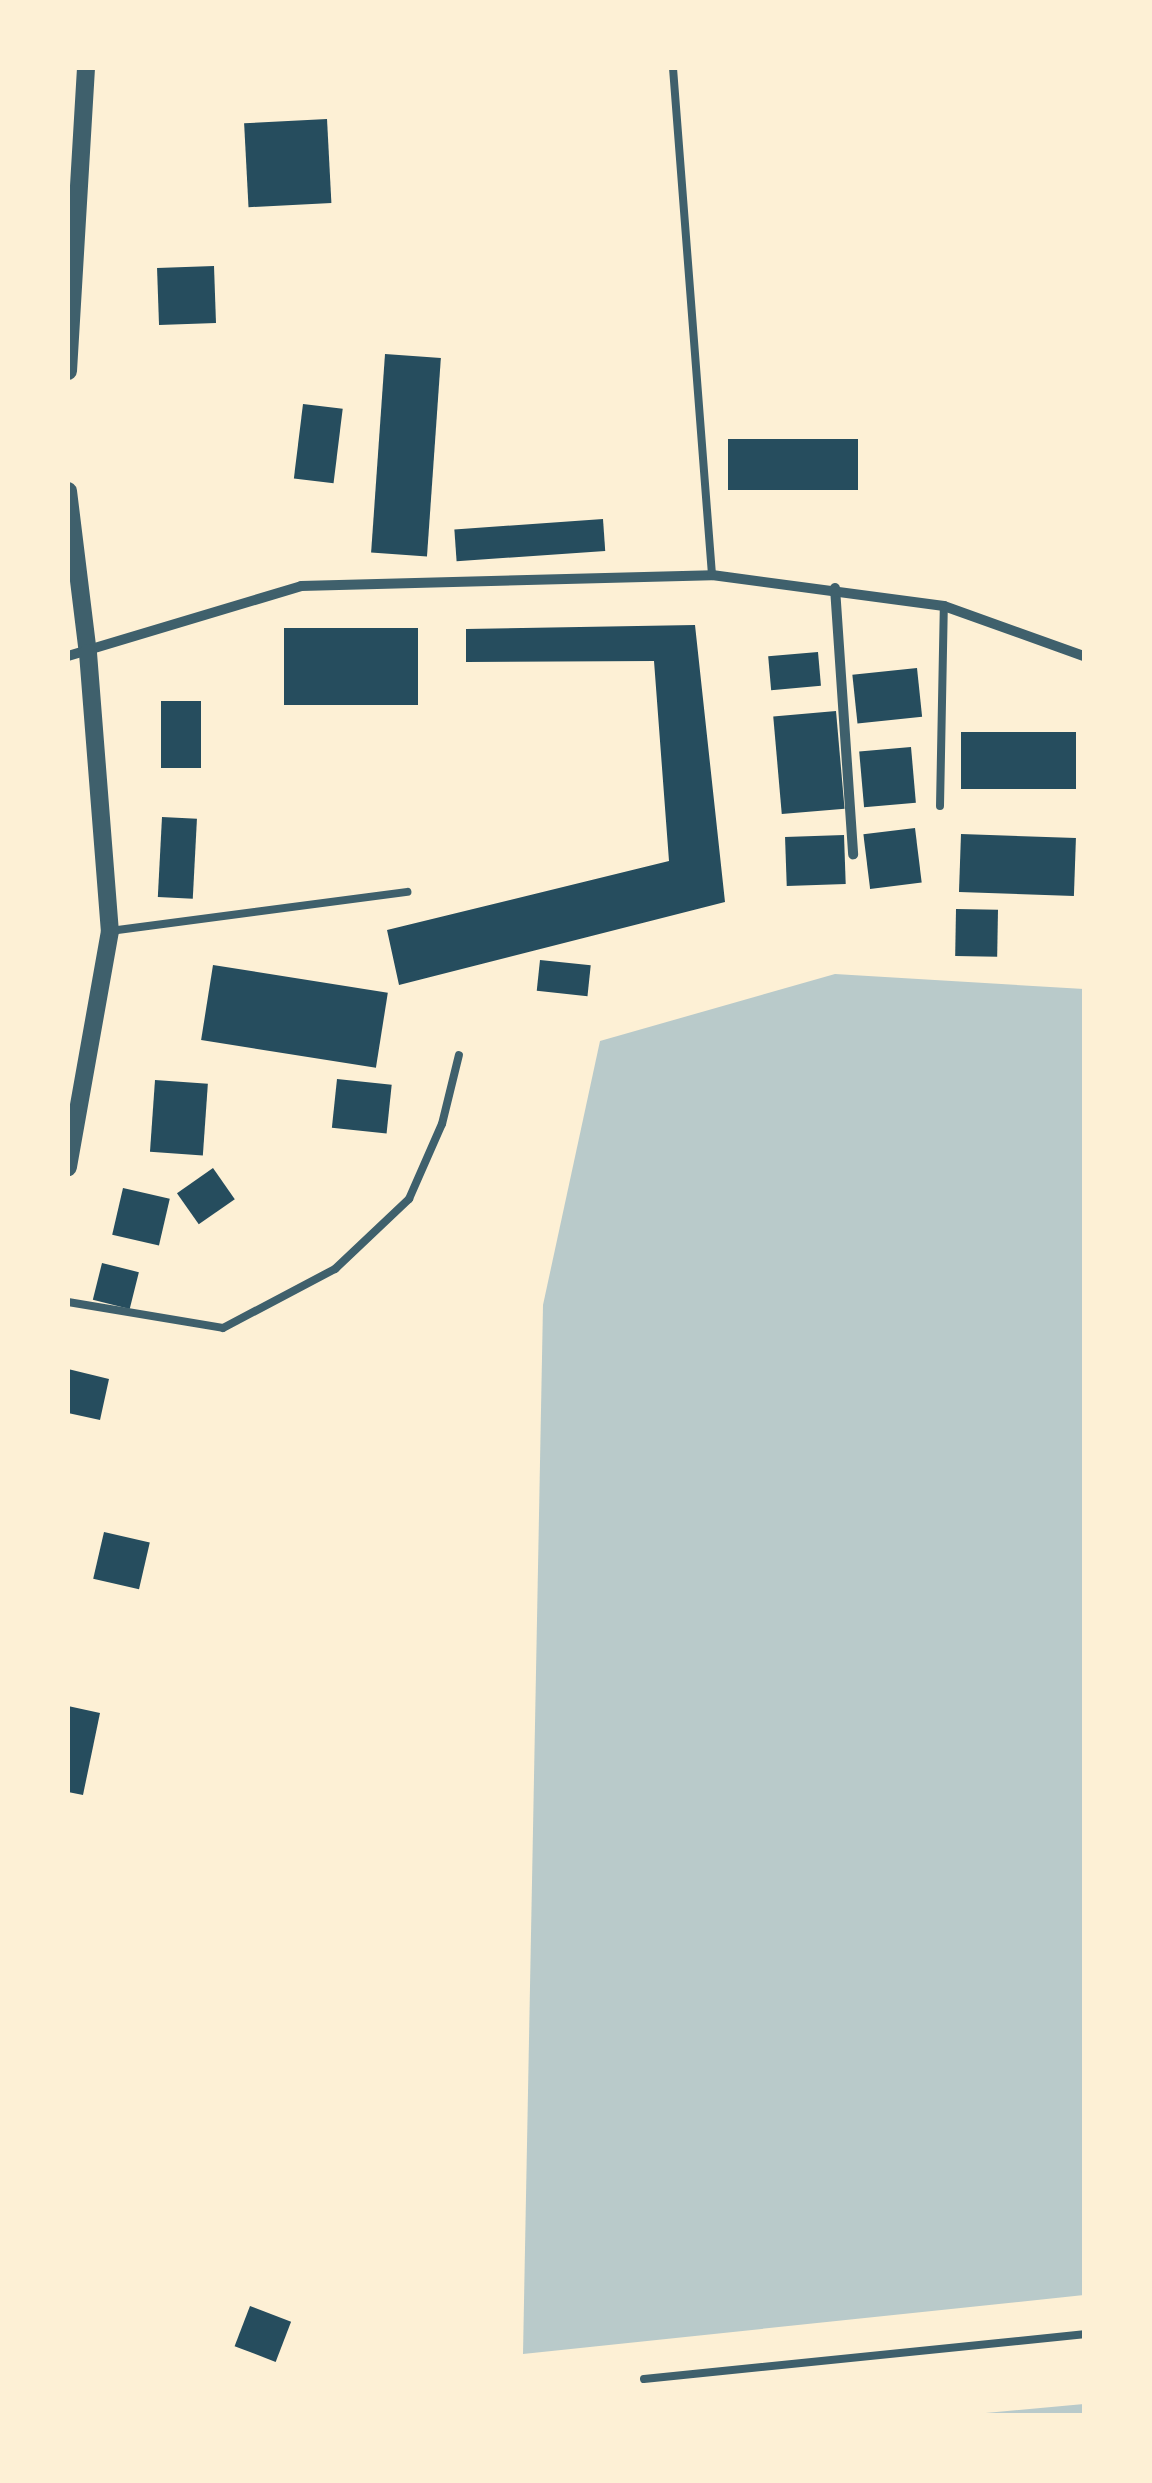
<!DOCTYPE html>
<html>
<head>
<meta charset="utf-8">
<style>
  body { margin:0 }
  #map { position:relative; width:1152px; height:2483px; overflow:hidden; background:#fdf0d5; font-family:Montserrat,sans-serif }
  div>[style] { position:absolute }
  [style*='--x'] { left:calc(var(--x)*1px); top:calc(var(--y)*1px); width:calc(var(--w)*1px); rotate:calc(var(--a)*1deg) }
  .green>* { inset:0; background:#b9caca }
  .building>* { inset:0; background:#264d5e; transform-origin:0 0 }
  .service>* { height:8px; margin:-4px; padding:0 4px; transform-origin:4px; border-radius:4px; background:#3f606c }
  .minor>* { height:10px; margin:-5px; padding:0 5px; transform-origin:5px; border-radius:5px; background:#3f606c }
  .tertiary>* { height:18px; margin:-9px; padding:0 9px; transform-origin:9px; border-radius:9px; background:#3f606c }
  span { translate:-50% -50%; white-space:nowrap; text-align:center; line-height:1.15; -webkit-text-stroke:9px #fdf0d5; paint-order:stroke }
  .frame { position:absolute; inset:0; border:70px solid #fdf0d5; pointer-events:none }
</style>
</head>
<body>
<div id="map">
  <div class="green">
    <div style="clip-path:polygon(835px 974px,1084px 989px,1084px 2295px,523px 2354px,543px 1305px,600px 1041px)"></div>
    <div style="clip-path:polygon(1084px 2404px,1084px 2415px,964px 2415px)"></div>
  </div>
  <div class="building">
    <div style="left:327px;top:119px;width:84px;height:83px;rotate:87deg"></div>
    <div style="left:214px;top:266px;width:57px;height:57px;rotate:88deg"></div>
    <div style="left:385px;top:354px;width:56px;height:199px;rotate:4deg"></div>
    <div style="left:303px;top:404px;width:40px;height:75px;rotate:7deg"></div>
    <div style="left:858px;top:439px;width:51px;height:130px;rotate:90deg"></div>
    <div style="left:603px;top:519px;width:32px;height:149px;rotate:86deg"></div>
    <div style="clip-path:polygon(695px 625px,725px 902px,399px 985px,387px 930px,669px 861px,654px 661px,466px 662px,466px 629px)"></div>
    <div style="left:284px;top:628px;width:134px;height:77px"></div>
    <div style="left:818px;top:652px;width:34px;height:50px;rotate:85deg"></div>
    <div style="left:917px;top:668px;width:49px;height:65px;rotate:84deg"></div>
    <div style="left:161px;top:701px;width:40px;height:67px"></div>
    <div style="left:836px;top:711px;width:98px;height:63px;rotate:85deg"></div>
    <div style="left:961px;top:732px;width:115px;height:57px"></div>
    <div style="left:911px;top:747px;width:56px;height:52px;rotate:85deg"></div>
    <div style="left:162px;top:817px;width:35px;height:80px;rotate:3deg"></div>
    <div style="left:915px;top:828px;width:55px;height:52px;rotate:83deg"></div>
    <div style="left:961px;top:834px;width:115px;height:58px;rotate:2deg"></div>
    <div style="left:844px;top:835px;width:49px;height:59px;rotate:88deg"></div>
    <div style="left:956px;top:909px;width:42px;height:47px;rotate:1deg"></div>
    <div style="left:540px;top:960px;width:51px;height:31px;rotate:6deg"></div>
    <div style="left:213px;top:965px;width:177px;height:76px;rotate:9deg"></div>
    <div style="left:337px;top:1079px;width:55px;height:49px;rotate:6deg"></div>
    <div style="left:155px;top:1080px;width:53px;height:72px;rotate:4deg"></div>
    <div style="left:213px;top:1168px;width:38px;height:44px;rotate:55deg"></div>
    <div style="left:123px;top:1188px;width:48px;height:48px;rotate:13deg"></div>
    <div style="left:102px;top:1263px;width:38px;height:38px;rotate:14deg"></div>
    <div style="clip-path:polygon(68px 1369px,109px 1379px,100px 1420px,68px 1413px)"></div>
    <div style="left:104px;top:1532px;width:47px;height:48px;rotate:13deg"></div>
    <div style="clip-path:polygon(68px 1706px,100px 1713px,83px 1795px,68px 1792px)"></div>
    <div style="left:250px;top:2306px;width:44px;height:43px;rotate:21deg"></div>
  </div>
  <div class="service">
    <div style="--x:673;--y:68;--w:508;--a:85.6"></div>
    <div style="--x:940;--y:806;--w:200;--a:-88.9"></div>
    <div style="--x:110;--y:931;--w:300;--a:-7.5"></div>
    <div style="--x:68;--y:1302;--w:157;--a:9.5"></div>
    <div style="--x:223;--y:1328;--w:127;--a:-27.8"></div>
    <div style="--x:335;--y:1269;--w:102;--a:-43.4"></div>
    <div style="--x:409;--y:1199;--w:82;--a:-66.3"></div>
    <div style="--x:442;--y:1124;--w:71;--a:-76.2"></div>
    <div style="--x:644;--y:2379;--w:442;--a:-5.8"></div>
  </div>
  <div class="minor">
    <div style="--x:835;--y:588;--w:267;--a:86.1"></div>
    <div style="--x:68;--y:656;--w:243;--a:-16.7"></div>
    <div style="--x:301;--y:586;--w:411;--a:-1.5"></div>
    <div style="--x:712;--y:575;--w:234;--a:7.6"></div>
    <div style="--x:944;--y:606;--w:149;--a:19.7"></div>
  </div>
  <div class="tertiary">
    <div style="--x:68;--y:371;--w:304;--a:-86.6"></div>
    <div style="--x:68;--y:491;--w:163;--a:83"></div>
    <div style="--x:88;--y:653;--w:279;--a:85.5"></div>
    <div style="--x:110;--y:931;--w:240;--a:100.1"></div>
  </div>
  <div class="frame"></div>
</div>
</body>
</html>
